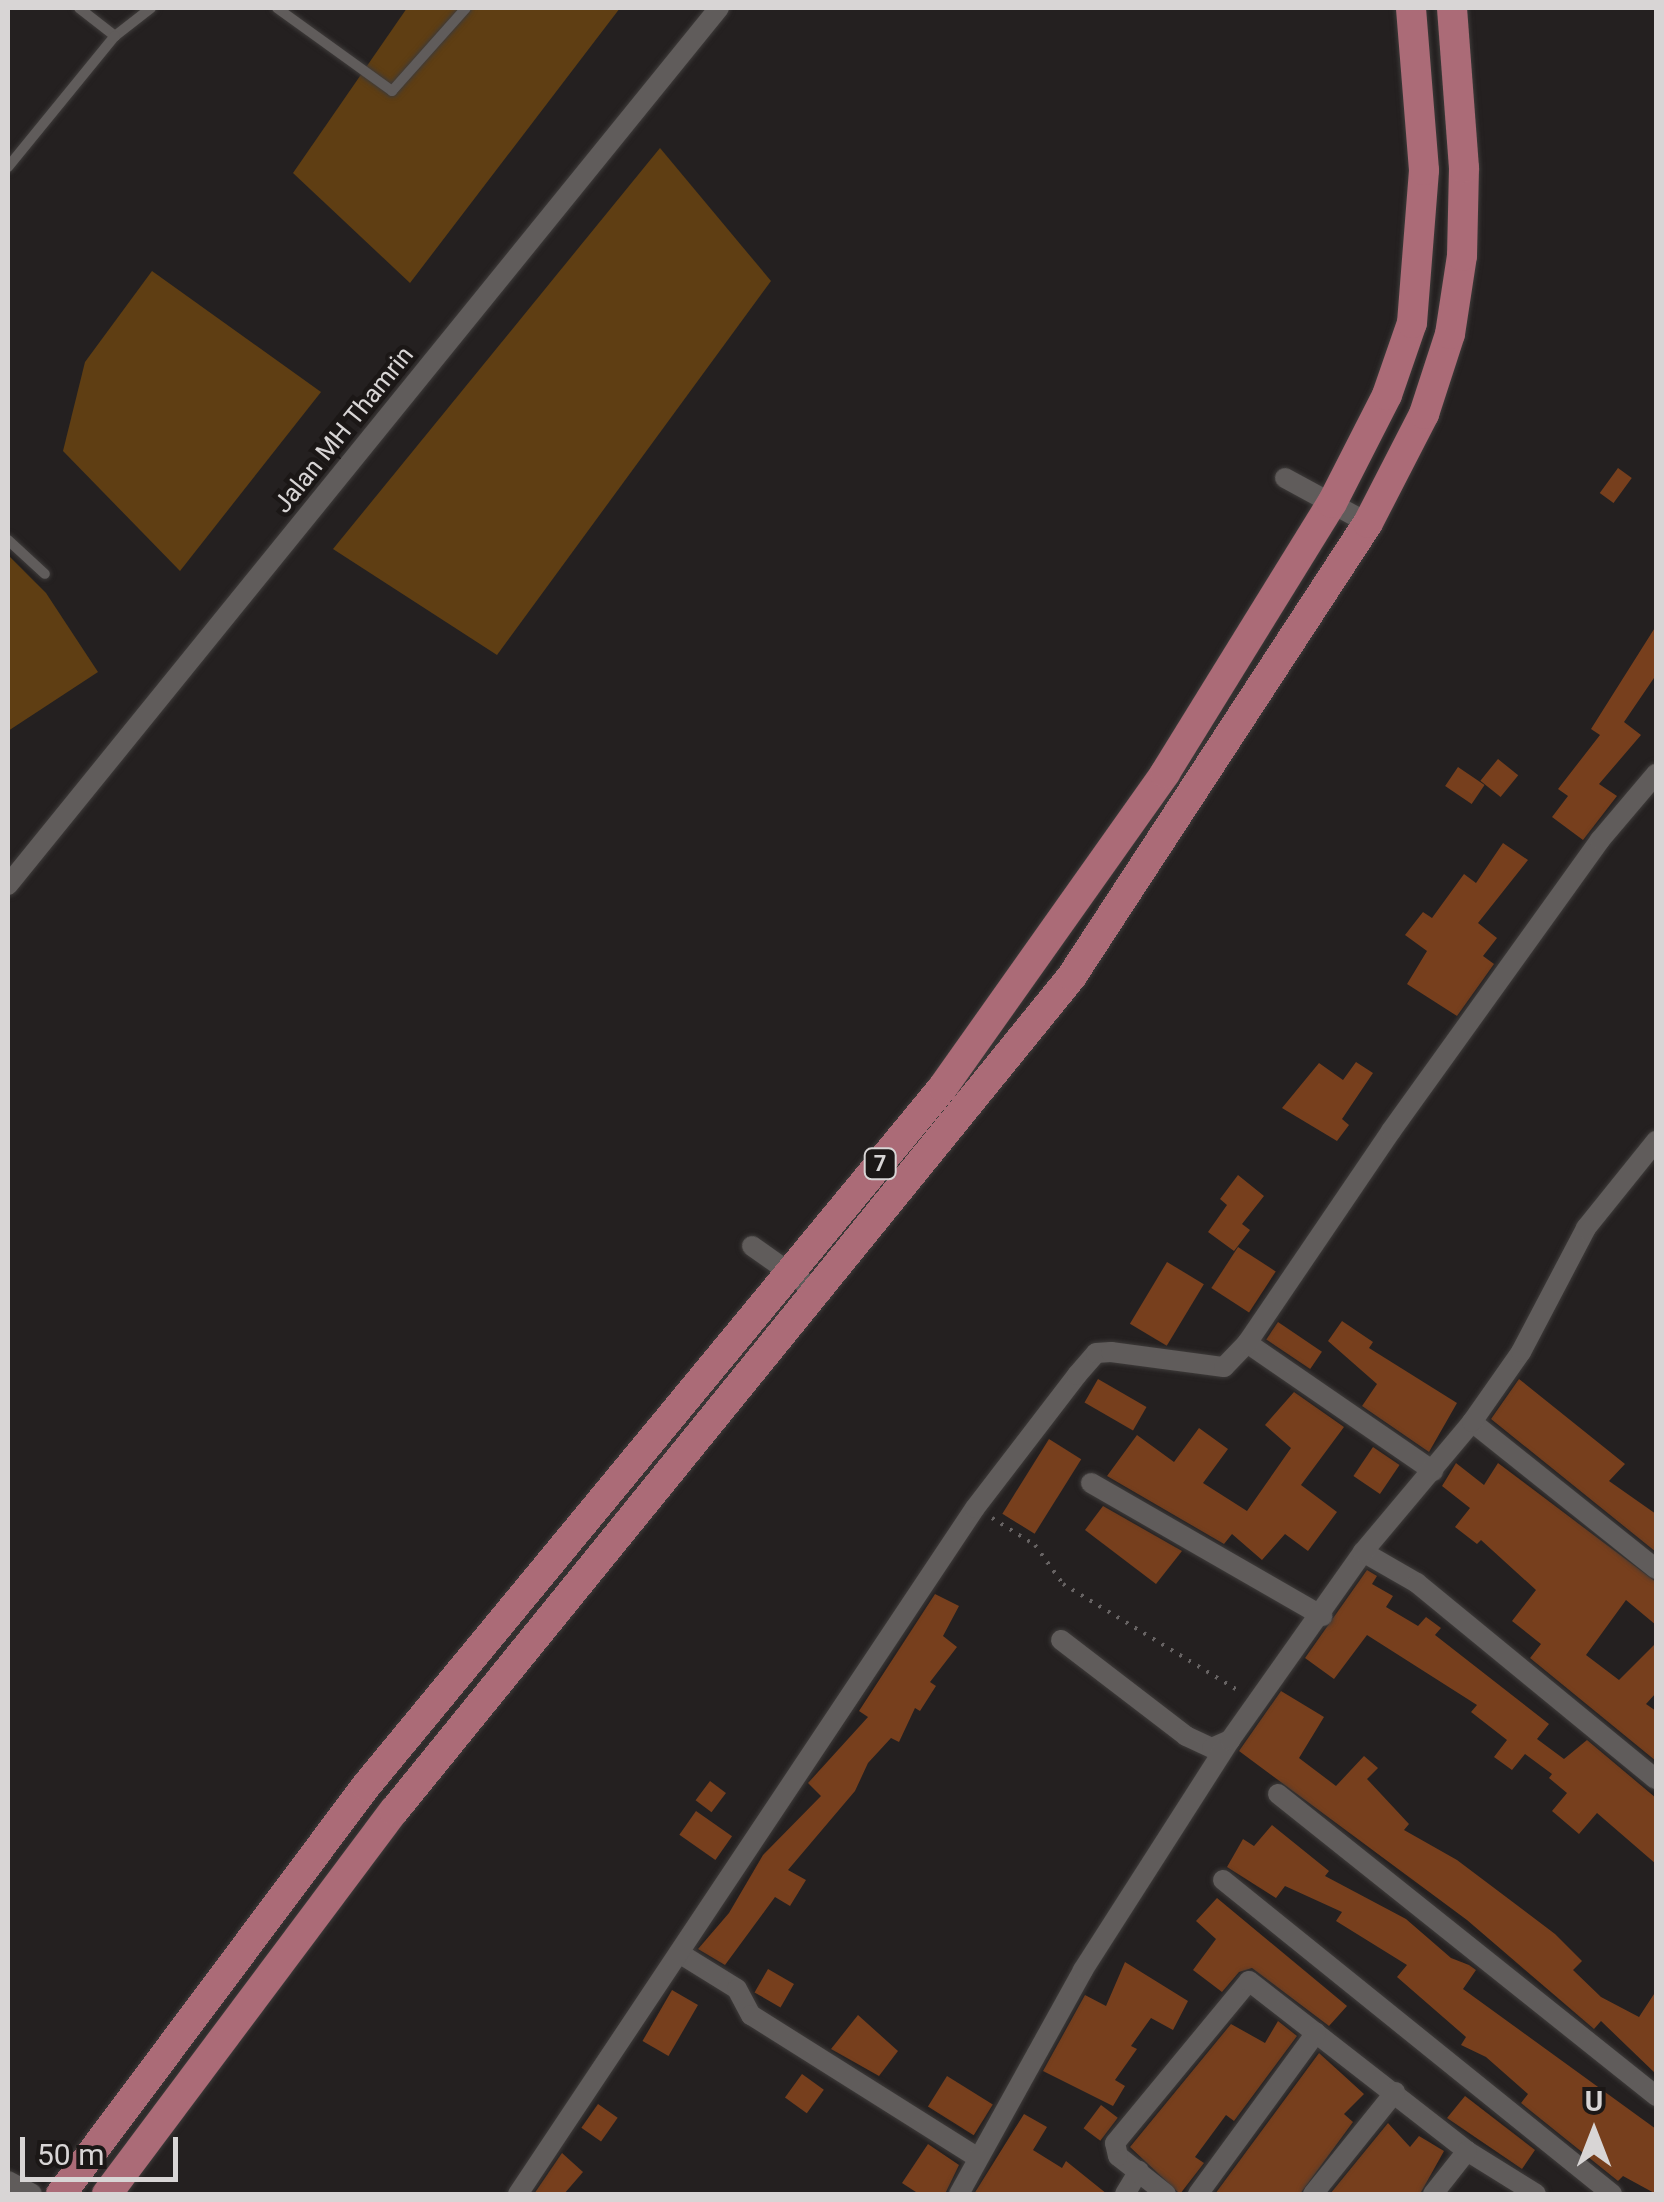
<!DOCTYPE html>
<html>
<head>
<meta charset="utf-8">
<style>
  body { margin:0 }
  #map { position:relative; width:1664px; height:2202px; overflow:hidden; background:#242020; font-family:Roboto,sans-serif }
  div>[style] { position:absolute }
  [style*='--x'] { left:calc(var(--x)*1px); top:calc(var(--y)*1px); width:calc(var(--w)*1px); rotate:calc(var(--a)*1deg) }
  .forest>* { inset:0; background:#5f3e13 }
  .building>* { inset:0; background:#773f1d; transform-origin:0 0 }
  .path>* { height:4px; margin-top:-2px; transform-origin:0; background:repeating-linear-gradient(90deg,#676363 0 2.5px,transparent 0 10.5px) }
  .roads { filter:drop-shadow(0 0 2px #3e3b3a) drop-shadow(0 0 2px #3e3b3a) }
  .service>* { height:10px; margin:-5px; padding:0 5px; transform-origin:5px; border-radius:5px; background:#605c5b }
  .minor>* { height:20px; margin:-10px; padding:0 10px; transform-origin:10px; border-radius:10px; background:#605c5b }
  .trunk>* { height:30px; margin:-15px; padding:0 15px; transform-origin:15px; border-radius:15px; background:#ab6b77 }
  span { translate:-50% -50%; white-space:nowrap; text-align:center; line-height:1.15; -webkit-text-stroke:9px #1b1716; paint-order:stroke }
  .shield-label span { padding:2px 8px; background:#1b1716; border:2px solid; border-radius:8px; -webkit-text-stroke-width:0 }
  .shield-label { font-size:22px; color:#d8d5d5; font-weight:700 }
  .street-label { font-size:25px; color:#d8d5d5 }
  .frame { position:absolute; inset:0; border:10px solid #d8d5d5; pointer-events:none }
  .north { position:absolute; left:1544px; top:2082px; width:100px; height:100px; -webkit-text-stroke:8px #1b1716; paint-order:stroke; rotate:0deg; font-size:28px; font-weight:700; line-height:40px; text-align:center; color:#d8d5d5 }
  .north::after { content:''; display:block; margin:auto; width:35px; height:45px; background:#d8d5d5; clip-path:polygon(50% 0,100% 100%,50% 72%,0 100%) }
  .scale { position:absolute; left:20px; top:2137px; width:158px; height:45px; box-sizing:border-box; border:5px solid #d8d5d5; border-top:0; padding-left:12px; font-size:30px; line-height:35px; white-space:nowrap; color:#d8d5d5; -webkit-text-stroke:8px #1b1716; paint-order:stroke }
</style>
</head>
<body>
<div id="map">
  <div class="forest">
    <div style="clip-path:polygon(407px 8px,620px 8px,410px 283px,293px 173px)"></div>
    <div style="clip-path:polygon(660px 148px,771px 281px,497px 655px,333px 549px)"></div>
    <div style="clip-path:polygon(152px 271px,321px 392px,180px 571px,63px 451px,85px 362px)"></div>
    <div style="clip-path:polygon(8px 555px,46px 593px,98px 672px,8px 731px)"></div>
  </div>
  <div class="building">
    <div style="left:1618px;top:468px;width:17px;height:31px;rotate:36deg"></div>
    <div style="clip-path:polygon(1656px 626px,1656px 675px,1624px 722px,1641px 735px,1599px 784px,1617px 796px,1583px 840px,1552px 817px,1568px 796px,1558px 789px,1600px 735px,1591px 729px)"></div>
    <div style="left:1498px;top:759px;width:26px;height:28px;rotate:39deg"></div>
    <div style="left:1458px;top:767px;width:32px;height:23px;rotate:34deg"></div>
    <div style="clip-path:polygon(1503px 843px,1528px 860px,1478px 923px,1497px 938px,1483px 956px,1494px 964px,1457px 1016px,1407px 984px,1427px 951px,1405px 935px,1423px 912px,1432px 918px,1464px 874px,1476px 883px)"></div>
    <div style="clip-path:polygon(1356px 1062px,1373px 1073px,1342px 1119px,1349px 1125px,1337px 1141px,1282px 1108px,1319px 1063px,1343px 1080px)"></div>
    <div style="clip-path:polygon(1238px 1175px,1264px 1196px,1242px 1224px,1250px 1230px,1234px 1251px,1208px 1232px,1227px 1205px,1220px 1199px)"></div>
    <div style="left:1238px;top:1247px;width:45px;height:49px;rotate:33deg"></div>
    <div style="left:1167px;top:1262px;width:43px;height:72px;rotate:31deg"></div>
    <div style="clip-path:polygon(1342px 1321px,1373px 1342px,1369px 1348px,1457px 1403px,1429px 1452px,1362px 1406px,1377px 1384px,1328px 1341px)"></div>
    <div style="left:1278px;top:1322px;width:53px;height:21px;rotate:34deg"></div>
    <div style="left:1098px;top:1379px;width:56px;height:27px;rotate:30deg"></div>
    <div style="clip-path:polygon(1519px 1379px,1625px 1464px,1609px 1481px,1656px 1514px,1656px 1552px,1491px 1419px)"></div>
    <div style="clip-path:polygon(1294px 1392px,1344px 1427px,1301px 1485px,1337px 1512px,1308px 1551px,1285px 1534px,1262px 1560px,1232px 1534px,1224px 1544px,1107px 1476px,1137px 1435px,1174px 1462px,1199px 1428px,1228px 1449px,1203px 1483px,1247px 1511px,1291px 1448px,1265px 1425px)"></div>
    <div style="left:1049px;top:1439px;width:38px;height:88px;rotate:32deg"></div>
    <div style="left:1373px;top:1447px;width:32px;height:35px;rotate:34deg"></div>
    <div style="clip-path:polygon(1456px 1463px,1484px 1485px,1498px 1463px,1656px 1582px,1656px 1625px,1626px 1600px,1586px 1655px,1619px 1680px,1656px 1643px,1656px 1693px,1646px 1704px,1656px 1711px,1656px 1761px,1530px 1658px,1541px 1644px,1512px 1621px,1536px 1590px,1481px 1540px,1477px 1544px,1455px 1527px,1470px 1508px,1442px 1486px)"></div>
    <div style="clip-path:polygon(1103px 1506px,1182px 1551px,1156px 1584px,1085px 1530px)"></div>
    <div style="clip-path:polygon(1367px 1570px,1377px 1576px,1372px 1584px,1393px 1596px,1386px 1607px,1418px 1626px,1426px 1617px,1441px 1628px,1435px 1635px,1549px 1724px,1537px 1739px,1564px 1759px,1587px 1740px,1656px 1798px,1656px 1864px,1597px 1813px,1579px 1834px,1552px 1811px,1567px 1793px,1549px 1778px,1552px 1774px,1525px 1754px,1512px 1770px,1494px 1757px,1507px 1740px,1471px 1712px,1477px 1705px,1367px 1635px,1334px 1679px,1305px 1658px)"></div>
    <div style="clip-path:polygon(935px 1594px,959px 1606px,943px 1636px,957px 1647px,930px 1682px,936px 1686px,920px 1711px,915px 1708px,899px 1742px,891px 1738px,868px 1763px,855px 1791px,788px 1870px,806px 1880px,790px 1906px,775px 1897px,725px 1965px,698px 1949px,729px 1913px,763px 1855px,821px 1796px,808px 1783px,868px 1717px,859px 1711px)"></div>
    <div style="clip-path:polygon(1281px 1691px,1324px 1717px,1299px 1758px,1336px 1786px,1364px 1756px,1378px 1768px,1367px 1779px,1409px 1824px,1404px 1830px,1457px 1860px,1555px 1934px,1582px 1961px,1573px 1970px,1601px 1997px,1639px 2017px,1656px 1991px,1656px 2074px,1601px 2021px,1594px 2029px,1467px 1920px,1239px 1751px)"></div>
    <div style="left:710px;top:1781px;width:20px;height:24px;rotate:37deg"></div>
    <div style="left:696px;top:1811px;width:44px;height:29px;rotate:35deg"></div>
    <div style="clip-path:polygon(1272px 1825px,1329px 1871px,1325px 1876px,1406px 1919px,1451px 1958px,1469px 1965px,1476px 1970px,1463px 1989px,1656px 2129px,1656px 2194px,1623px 2176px,1618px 2181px,1521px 2103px,1528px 2094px,1486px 2057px,1461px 2045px,1466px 2037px,1397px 1977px,1407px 1965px,1336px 1921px,1342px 1912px,1285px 1886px,1276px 1898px,1227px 1867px,1243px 1839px,1254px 1846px)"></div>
    <div style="clip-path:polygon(1217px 1898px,1347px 2006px,1329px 2026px,1252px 1968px,1239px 1972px,1222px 1992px,1193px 1970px,1216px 1939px,1196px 1921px)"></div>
    <div style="clip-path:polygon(1125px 1962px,1188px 2001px,1173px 2030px,1151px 2018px,1131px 2046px,1137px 2049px,1115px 2080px,1125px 2086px,1113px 2106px,1043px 2071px,1085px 1995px,1106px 2006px)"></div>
    <div style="left:768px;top:1969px;width:30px;height:27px;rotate:30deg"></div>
    <div style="left:672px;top:1990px;width:30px;height:59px;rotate:30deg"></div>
    <div style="clip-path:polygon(858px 2015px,898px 2051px,879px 2076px,831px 2049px)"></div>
    <div style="clip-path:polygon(1278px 2021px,1297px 2036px,1234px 2121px,1226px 2115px,1195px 2157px,1204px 2163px,1180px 2194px,1130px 2147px,1231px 2024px,1265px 2043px)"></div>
    <div style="clip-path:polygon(1319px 2053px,1364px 2094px,1344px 2114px,1353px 2122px,1300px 2194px,1215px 2194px)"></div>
    <div style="left:802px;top:2074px;width:27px;height:29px;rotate:36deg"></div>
    <div style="left:947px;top:2076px;width:54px;height:36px;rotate:32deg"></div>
    <div style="clip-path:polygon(1465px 2096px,1535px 2150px,1522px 2169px,1447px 2118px)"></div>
    <div style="left:598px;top:2104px;width:24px;height:29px;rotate:35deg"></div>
    <div style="left:1101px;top:2105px;width:21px;height:29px;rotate:37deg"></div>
    <div style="clip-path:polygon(1024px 2114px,1047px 2127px,1033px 2150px,1062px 2168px,1066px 2161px,1107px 2194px,974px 2194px)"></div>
    <div style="clip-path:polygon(1388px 2123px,1410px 2147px,1419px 2136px,1444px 2151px,1420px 2194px,1330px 2194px)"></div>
    <div style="clip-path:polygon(928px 2144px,959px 2165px,945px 2194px,919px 2194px,902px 2183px)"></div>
    <div style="clip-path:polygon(562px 2153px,583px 2172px,564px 2194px,534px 2194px)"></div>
  </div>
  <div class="path">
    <div style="--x:992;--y:1518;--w:51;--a:32.1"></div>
    <div style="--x:1035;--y:1545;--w:48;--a:54.3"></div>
    <div style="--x:1063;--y:1584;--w:206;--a:31.3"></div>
  </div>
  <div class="roads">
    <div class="service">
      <div style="--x:79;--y:8;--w:46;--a:37.9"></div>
      <div style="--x:115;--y:36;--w:46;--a:-37.9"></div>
      <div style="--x:277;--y:8;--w:142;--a:35.8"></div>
      <div style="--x:392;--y:91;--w:111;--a:-48.3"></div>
      <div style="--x:8;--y:167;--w:169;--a:-50.8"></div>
      <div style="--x:8;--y:540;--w:50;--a:42.6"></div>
    </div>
    <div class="minor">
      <div style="--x:1285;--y:478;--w:94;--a:28.5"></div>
      <div style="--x:8;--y:885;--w:1129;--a:-50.97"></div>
      <div style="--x:752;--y:1246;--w:83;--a:35.2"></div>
      <div style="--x:1247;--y:1343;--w:226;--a:34.5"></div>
      <div style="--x:1472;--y:1422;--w:236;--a:38.6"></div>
      <div style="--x:1091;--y:1483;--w:267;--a:29.9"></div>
      <div style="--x:1363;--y:1552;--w:62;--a:29.9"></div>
      <div style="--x:1417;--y:1583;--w:309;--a:39.4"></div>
      <div style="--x:1061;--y:1640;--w:158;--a:37.5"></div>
      <div style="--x:1186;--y:1736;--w:29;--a:25"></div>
      <div style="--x:1212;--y:1748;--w:20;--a:-24"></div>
      <div style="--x:1278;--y:1794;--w:484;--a:38.6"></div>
      <div style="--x:1223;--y:1880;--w:500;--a:38.9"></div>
      <div style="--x:679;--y:1953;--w:68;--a:31.8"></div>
      <div style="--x:737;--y:1989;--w:30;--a:62"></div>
      <div style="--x:751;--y:2015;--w:268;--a:32.2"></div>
      <div style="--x:8;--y:2181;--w:27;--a:28"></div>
      <div style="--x:518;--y:2194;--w:824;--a:-56.33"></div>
      <div style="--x:975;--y:1508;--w:168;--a:-52.5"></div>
      <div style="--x:1077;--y:1375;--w:29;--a:-49"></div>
      <div style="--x:1096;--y:1353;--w:15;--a:-4"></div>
      <div style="--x:1111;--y:1352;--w:114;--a:7.6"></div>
      <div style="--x:1224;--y:1367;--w:33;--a:-46"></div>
      <div style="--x:1247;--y:1343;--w:256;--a:-55.8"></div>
      <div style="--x:1391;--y:1131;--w:358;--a:-54.3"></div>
      <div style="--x:1600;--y:840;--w:87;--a:-49.7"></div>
      <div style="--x:959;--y:2194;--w:256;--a:-61"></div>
      <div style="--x:1083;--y:1970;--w:273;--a:-57.4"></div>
      <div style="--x:1230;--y:1740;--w:230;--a:-54.7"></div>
      <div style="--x:1363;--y:1552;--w:170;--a:-50"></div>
      <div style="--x:1472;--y:1422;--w:85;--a:-55"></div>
      <div style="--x:1521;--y:1352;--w:140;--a:-62.3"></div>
      <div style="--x:1586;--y:1228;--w:112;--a:-51.2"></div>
      <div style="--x:1125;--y:2194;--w:27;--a:-59"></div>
      <div style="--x:1166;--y:2194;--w:61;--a:-141.6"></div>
      <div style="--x:1118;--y:2156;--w:13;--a:-103"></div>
      <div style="--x:1115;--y:2143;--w:210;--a:-50.4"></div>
      <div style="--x:1249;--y:1981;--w:276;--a:37.9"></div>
      <div style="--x:1467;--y:2151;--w:81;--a:31.9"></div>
      <div style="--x:1198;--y:2194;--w:200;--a:-53.8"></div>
      <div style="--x:1313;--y:2194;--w:131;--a:-51.2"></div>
      <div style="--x:1433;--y:2194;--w:55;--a:-51.7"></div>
    </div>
    <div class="trunk">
      <div style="--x:61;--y:2194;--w:509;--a:-53.22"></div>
      <div style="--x:366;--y:1786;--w:906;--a:-50.46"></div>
      <div style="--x:943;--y:1087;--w:385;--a:-54.7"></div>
      <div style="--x:1165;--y:773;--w:317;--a:-58.3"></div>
      <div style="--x:1332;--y:503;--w:121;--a:-63"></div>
      <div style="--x:1387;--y:395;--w:76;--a:-70.9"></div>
      <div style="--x:1412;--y:323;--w:153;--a:-85.5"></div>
      <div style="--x:1424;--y:170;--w:163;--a:-94.6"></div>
      <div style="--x:107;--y:2194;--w:479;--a:-53.2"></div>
      <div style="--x:394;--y:1811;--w:1076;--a:-50.92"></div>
      <div style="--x:1072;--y:976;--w:541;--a:-56.84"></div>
      <div style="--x:1368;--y:523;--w:123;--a:-62.8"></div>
      <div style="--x:1424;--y:414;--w:84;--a:-72"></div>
      <div style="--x:1450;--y:334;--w:79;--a:-81.3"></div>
      <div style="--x:1462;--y:256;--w:88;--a:-88.7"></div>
      <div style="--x:1464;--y:168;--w:160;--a:-94.3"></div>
    </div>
  </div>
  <div class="shield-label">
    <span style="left:880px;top:1164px">7</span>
  </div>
  <div class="street-label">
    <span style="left:344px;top:430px;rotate:-51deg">Jalan MH Thamrin</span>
  </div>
  <div class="frame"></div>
  <div class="north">U</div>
  <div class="scale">50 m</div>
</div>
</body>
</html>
